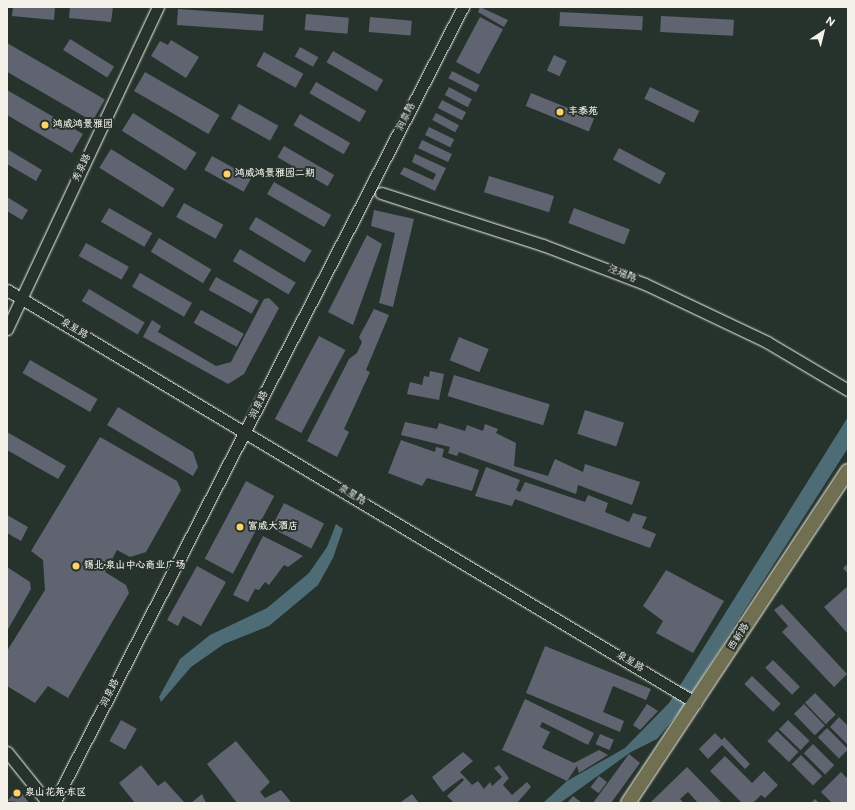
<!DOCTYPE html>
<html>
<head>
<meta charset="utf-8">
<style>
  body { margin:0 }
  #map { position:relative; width:855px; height:810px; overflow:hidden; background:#26332d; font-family:"Balsamiq Sans","LXGW WenKai TC",sans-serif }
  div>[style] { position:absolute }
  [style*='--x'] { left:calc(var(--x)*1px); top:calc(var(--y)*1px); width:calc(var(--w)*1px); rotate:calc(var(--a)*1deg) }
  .water>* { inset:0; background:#4e6c75 }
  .building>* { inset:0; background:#606471; transform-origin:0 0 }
  .roads { filter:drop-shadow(0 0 1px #f4f1e8) drop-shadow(0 0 1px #f4f1e8) }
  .minor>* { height:11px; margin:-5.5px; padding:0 5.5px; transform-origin:5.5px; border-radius:5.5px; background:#26332d }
  .major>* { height:14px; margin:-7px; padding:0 7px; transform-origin:7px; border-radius:7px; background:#716f52 }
  .dots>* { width:11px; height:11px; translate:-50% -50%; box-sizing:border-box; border:2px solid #26332d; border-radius:50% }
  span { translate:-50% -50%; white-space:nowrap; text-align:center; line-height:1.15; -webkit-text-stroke:4px #26332d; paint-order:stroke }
  .poi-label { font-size:10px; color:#f4f1e8; font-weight:700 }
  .left { translate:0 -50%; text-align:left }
  .street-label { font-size:10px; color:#f4f1e8 }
  .frame { position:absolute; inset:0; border:8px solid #f4f1e8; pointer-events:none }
  .north { position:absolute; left:803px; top:12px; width:40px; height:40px; -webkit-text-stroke:3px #26332d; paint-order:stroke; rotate:35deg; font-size:11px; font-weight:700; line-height:16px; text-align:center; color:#f4f1e8 }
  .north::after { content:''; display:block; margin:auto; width:14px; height:18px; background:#f4f1e8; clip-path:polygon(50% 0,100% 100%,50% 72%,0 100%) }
</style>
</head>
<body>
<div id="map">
  <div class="water">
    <div style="clip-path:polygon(848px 417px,848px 448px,680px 711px,657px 739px,631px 752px,560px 803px,543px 803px,567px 781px,625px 748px,669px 703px)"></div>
    <div style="clip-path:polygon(336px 524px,343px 529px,333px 558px,318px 585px,269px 626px,224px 644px,191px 667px,161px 702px,159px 697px,180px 659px,210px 635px,267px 608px,309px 573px,327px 547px)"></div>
  </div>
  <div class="building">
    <div style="clip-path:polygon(13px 7px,55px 7px,54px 20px,12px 16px)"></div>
    <div style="clip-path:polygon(70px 7px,113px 7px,111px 22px,69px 18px)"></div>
    <div style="clip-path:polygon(480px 7px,508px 20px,504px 27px,478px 12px)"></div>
    <div style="left:178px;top:9px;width:86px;height:16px;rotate:4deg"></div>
    <div style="left:560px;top:12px;width:83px;height:14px;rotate:3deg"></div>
    <div style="left:306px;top:14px;width:43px;height:16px;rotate:5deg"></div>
    <div style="left:661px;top:16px;width:73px;height:16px;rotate:3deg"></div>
    <div style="left:370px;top:17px;width:42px;height:15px;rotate:5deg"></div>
    <div style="left:480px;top:17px;width:26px;height:51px;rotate:28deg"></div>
    <div style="left:70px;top:39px;width:52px;height:13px;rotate:32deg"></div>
    <div style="clip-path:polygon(171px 40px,199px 57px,186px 78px,151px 56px,160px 41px,168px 45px)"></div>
    <div style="left:7px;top:43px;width:113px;height:25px;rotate:30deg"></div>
    <div style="left:300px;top:47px;width:21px;height:11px;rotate:29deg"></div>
    <div style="left:333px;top:51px;width:58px;height:13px;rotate:30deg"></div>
    <div style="left:264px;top:52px;width:45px;height:16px;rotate:29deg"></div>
    <div style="left:554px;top:55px;width:14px;height:17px;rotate:25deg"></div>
    <div style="left:452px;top:71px;width:31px;height:8px;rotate:27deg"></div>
    <div style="left:145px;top:72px;width:86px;height:22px;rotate:30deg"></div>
    <div style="left:316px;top:82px;width:58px;height:13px;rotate:30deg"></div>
    <div style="left:449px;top:87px;width:26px;height:9px;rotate:28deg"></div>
    <div style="left:650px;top:87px;width:55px;height:13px;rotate:26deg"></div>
    <div style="clip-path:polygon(7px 90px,83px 134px,72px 153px,7px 115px)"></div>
    <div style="left:531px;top:93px;width:68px;height:14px;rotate:22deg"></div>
    <div style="left:442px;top:100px;width:27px;height:9px;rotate:27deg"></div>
    <div style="left:239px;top:104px;width:45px;height:17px;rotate:29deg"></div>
    <div style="left:133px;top:113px;width:75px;height:21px;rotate:32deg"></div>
    <div style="left:436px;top:113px;width:26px;height:8px;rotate:28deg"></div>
    <div style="left:300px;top:114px;width:58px;height:13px;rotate:30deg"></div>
    <div style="left:429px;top:127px;width:28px;height:9px;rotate:26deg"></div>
    <div style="left:422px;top:140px;width:33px;height:9px;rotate:25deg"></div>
    <div style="left:284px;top:146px;width:58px;height:13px;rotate:30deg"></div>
    <div style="left:619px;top:148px;width:53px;height:13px;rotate:28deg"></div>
    <div style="clip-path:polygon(7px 149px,42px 170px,36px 181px,7px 164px)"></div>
    <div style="left:111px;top:149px;width:75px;height:22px;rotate:32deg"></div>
    <div style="clip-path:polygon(415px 154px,446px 168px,435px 191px,400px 174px,404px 167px,433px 180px,436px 174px,412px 162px)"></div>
    <div style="left:212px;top:156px;width:45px;height:16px;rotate:29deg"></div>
    <div style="left:489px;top:176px;width:68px;height:17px;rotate:17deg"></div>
    <div style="left:274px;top:182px;width:66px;height:14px;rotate:30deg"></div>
    <div style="clip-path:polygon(7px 197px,28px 210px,22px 220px,7px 211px)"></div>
    <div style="left:184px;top:203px;width:45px;height:16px;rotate:29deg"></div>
    <div style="left:109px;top:208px;width:50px;height:16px;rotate:30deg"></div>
    <div style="left:574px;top:208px;width:60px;height:16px;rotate:21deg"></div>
    <div style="clip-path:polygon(374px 210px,414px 219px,393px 307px,379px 303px,395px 233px,371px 226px)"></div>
    <div style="left:256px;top:217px;width:65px;height:14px;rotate:31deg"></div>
    <div style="clip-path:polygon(367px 235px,382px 244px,353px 325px,328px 312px)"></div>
    <div style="left:159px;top:238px;width:61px;height:16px;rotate:31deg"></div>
    <div style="left:86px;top:243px;width:49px;height:15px;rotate:29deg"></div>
    <div style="left:240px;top:249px;width:65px;height:14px;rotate:31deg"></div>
    <div style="left:140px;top:273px;width:60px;height:16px;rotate:30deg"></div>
    <div style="left:216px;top:277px;width:49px;height:15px;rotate:29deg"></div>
    <div style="left:89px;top:289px;width:65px;height:14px;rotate:31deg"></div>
    <div style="clip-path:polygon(269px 298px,279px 308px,244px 374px,228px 384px,143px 337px,152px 320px,161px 326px,158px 332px,216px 366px,231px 362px,264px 299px)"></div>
    <div style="clip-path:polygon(374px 309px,389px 315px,366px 370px,370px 372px,344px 429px,349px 432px,337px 457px,307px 441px,349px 359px,357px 353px,362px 342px,359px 337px)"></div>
    <div style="left:201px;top:310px;width:49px;height:15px;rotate:29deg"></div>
    <div style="left:319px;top:336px;width:30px;height:94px;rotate:28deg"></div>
    <div style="left:459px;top:337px;width:32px;height:25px;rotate:22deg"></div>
    <div style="left:30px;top:360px;width:78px;height:15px;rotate:30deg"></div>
    <div style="clip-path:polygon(430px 371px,444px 374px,439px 400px,407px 394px,410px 382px,422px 385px,424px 376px,429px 377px)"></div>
    <div style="left:454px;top:375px;width:100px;height:22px;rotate:17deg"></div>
    <div style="clip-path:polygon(118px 407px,193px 452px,198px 467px,193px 476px,107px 425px)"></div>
    <div style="left:585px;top:410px;width:41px;height:25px;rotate:18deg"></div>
    <div style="clip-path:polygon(405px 422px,437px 429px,439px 423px,465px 431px,467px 425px,483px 431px,485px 424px,498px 429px,496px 433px,516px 443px,514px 466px,548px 476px,555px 459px,583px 472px,585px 464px,640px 482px,632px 505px,578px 485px,576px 494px,459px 452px,457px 456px,448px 453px,450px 447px,401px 435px)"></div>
    <div style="clip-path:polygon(7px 432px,66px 466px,58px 479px,7px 450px)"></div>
    <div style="clip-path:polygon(100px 437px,177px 481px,181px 490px,146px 552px,130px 557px,117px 550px,105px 572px,126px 585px,129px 593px,68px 698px,48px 686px,35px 703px,7px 686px,7px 651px,45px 590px,43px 560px,31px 551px)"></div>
    <div style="clip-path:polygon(401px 440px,435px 452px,436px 447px,444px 449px,442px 457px,479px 470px,472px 491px,427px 478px,422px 486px,388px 473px)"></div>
    <div style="clip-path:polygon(486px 467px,520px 480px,516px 490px,520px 492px,525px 482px,585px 502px,588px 495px,608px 503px,605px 512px,629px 522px,633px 513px,647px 517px,642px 528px,656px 534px,650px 548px,515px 499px,512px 506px,475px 496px)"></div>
    <div style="left:246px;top:481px;width:32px;height:88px;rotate:28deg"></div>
    <div style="left:284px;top:503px;width:45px;height:28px;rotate:27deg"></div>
    <div style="clip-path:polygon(7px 515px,28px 527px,21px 541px,7px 533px)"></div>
    <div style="clip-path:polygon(263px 536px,303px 556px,288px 567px,284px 565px,269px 585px,265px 582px,259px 590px,255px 589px,248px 602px,233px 595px)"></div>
    <div style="clip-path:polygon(848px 564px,848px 574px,843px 568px)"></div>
    <div style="clip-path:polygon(197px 566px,226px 582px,201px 626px,183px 616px,178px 626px,167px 620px)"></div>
    <div style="clip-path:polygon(7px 567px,30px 582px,31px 589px,7px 631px)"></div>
    <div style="clip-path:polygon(666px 570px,724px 601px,693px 653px,656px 633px,663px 621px,643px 606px)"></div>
    <div style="clip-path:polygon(848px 586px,848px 634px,824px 607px)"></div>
    <div style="clip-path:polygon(782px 604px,847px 674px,834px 687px,782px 632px,788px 626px,774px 610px)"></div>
    <div style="clip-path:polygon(545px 646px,651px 689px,646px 700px,613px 686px,603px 712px,624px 721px,620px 732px,526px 693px)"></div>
    <div style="left:773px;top:660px;width:38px;height:11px;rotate:45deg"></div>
    <div style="left:752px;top:676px;width:40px;height:11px;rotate:44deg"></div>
    <div style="left:815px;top:693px;width:30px;height:14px;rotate:46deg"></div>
    <div style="clip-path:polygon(525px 699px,594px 733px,588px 745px,542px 722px,540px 727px,550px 732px,542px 748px,574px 763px,599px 750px,608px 755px,579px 773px,577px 766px,567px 781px,502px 750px)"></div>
    <div style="clip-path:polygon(647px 704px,658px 711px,640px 730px,633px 725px)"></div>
    <div style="left:804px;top:704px;width:30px;height:14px;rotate:46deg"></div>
    <div style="clip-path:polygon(839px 717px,848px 726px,848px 745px,830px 727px)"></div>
    <div style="left:121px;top:720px;width:18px;height:24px;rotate:29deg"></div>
    <div style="left:788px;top:720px;width:30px;height:13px;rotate:44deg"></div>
    <div style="left:827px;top:728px;width:30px;height:13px;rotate:45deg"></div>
    <div style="left:777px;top:731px;width:30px;height:14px;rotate:44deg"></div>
    <div style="clip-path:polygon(715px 733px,722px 740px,724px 737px,750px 764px,745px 769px,722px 745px,708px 759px,699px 749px)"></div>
    <div style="left:600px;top:734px;width:15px;height:11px;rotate:23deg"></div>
    <div style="clip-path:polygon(236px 741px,270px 782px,260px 792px,265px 798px,281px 790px,291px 802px,237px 803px,207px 764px)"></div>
    <div style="left:813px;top:744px;width:30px;height:13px;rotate:45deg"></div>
    <div style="clip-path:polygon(463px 752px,473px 761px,460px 772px,472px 785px,478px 781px,484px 789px,490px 782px,492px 786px,502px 777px,494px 768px,499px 765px,509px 778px,503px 785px,512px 795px,527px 782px,531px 787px,517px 803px,454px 803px,447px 796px,464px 780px,462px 778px,443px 792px,432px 777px)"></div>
    <div style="clip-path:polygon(629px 754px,640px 763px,611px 803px,593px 803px)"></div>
    <div style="left:801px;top:755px;width:30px;height:13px;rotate:45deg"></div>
    <div style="clip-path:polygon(725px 756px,752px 783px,764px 771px,778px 785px,765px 798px,761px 795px,753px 803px,742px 803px,710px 771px)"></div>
    <div style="clip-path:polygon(141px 765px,158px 786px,165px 781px,185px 803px,135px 803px,119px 783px)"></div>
    <div style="clip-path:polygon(687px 767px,722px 803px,698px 803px,688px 792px,680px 799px,684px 803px,650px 803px)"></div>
    <div style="clip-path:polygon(841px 772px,848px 779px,848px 803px,832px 803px,821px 792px)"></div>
    <div style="left:599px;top:776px;width:10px;height:14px;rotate:37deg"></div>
    <div style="clip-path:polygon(19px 789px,29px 803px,7px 801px)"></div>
    <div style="clip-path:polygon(202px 794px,206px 803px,191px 803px)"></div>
    <div style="clip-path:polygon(412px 794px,419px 803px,402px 803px,401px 802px)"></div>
    <div style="clip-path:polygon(573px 796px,582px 803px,567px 803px)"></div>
    <div style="clip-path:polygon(815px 799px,819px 803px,811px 803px)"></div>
  </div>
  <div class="roads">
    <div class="minor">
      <div style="--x:381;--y:193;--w:170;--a:17.8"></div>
      <div style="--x:543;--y:245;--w:109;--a:20.9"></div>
      <div style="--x:645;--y:284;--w:135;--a:25.4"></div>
      <div style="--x:767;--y:342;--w:94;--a:30.7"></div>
      <div style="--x:7;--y:290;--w:803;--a:30.94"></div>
      <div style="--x:7;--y:329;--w:356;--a:-64.9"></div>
      <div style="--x:7;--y:752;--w:65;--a:51.2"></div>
      <div style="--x:54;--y:803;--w:895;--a:-62.81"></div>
    </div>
    <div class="major">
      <div style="--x:628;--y:803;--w:398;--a:-56.5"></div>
    </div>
  </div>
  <div class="dots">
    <div style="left:560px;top:112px;background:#ffd166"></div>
    <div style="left:45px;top:125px;background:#ffd166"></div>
    <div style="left:227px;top:174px;background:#ffd166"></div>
    <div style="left:240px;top:527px;background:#ffd166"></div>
    <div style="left:76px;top:566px;background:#ffd166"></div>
    <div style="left:17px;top:793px;background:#ffd166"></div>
  </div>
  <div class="poi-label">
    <span class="left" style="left:568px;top:112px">丰泰苑</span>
    <span class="left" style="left:53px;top:125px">鸿威鸿景雅园</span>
    <span class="left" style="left:235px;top:174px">鸿威鸿景雅园二期</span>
    <span class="left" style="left:248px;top:527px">富威大酒店</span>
    <span class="left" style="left:84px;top:566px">锡北·泉山中心商业广场</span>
    <span class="left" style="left:25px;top:793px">泉山花苑·东区</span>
  </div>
  <div class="street-label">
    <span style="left:406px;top:117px;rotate:-63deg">润泉路</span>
    <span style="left:82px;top:168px;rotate:-65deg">秀泉路</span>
    <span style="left:622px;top:274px;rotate:23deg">泾瑞路</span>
    <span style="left:74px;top:329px;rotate:31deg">泉星路</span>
    <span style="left:259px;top:405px;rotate:-63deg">润泉路</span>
    <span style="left:352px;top:495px;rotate:31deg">泉星路</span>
    <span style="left:739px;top:637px;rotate:-57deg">西新路</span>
    <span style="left:630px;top:662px;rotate:31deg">泉星路</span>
    <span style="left:110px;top:693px;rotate:-63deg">润泉路</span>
  </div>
  <div class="frame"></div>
  <div class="north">N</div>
</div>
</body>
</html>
